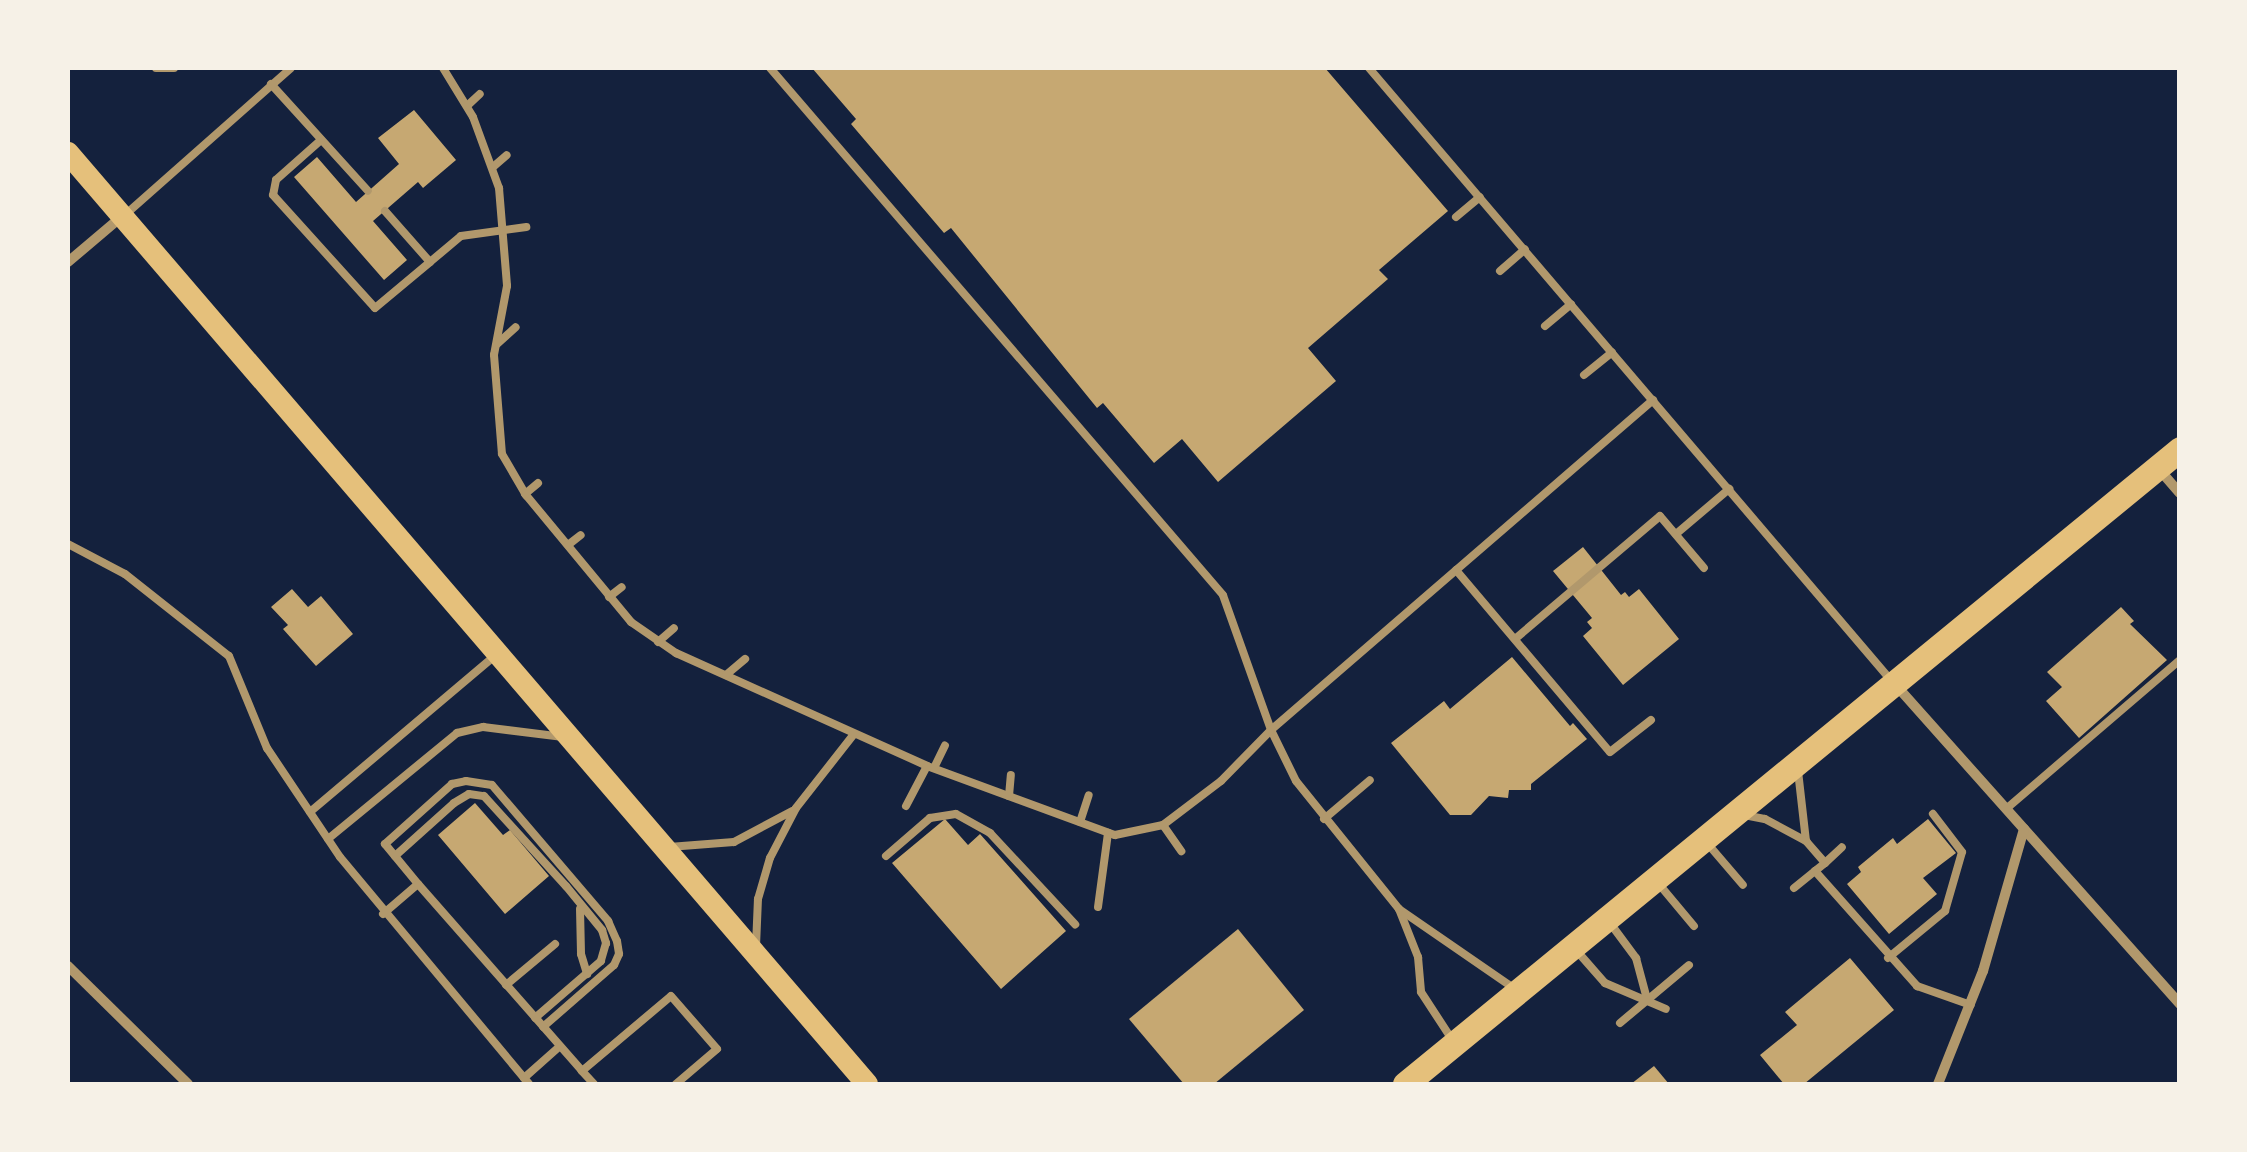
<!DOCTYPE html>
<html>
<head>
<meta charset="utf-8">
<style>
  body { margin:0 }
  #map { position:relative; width:2247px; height:1152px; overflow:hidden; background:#14213d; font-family:Commissioner,sans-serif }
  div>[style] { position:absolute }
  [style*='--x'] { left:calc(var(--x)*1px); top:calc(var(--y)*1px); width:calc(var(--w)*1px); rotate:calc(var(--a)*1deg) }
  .building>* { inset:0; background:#c6a872 }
  .service>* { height:8px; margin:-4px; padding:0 4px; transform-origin:4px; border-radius:4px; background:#b1986c }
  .minor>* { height:10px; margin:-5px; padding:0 5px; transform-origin:5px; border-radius:5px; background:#b1986c }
  .primary>* { height:22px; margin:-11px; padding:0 11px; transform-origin:11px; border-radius:11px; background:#e5c07b }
  .trunk>* { height:25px; margin:-12.5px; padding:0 12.5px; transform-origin:12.5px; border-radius:12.5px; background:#e5c07b }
  span { translate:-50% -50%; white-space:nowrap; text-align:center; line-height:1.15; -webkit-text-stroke:10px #f6f1e7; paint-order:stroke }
  .frame { position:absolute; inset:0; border:70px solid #f6f1e7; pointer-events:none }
</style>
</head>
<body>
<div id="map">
  <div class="building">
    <div style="clip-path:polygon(812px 68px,1325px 68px,1448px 211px,1379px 270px,1388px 279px,1308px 348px,1336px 381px,1218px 482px,1182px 439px,1154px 463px,1103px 403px,1097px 408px,951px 228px,944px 233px,851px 124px,856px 119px)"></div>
    <div style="clip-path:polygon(414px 110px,456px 160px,423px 188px,418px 182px,373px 221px,407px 260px,384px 280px,294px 177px,317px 157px,356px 202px,399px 164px,378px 138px)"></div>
    <div style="clip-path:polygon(1583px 547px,1621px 595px,1625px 592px,1629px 597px,1639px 589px,1679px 639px,1623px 685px,1583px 636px,1592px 628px,1587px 622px,1592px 618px,1553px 571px)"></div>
    <div style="clip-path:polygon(292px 589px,308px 607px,321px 596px,353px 634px,316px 666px,283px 629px,288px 625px,271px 607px)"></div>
    <div style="clip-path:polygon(2121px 607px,2134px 621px,2130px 624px,2167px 660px,2079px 738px,2046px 701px,2062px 687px,2047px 672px)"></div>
    <div style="clip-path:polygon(1512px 657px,1570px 726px,1573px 723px,1587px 739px,1531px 784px,1531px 790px,1509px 790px,1508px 798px,1489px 796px,1471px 815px,1450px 815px,1391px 743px,1444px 701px,1450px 709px)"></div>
    <div style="clip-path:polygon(475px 803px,503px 835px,510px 830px,549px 876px,505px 914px,438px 835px)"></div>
    <div style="clip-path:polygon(945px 819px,968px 845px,980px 834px,1066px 931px,1001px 989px,892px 863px)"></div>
    <div style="clip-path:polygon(1928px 819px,1956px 853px,1923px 878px,1937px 894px,1889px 934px,1847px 884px,1861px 872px,1858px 867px,1893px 838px,1897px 844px)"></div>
    <div style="clip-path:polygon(1238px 929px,1304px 1010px,1214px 1084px,1184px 1084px,1129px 1019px)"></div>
    <div style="clip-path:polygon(1850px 958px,1894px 1010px,1804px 1084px,1784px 1084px,1760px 1055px,1797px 1025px,1785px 1012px)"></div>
    <div style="clip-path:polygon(1654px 1066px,1669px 1084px,1631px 1084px)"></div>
  </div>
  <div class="service">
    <div style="--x:156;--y:68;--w:18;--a:0"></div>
    <div style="--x:443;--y:68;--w:57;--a:58.5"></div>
    <div style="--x:473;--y:117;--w:76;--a:69.9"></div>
    <div style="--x:499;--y:188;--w:98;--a:85.3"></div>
    <div style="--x:507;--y:286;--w:70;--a:100.7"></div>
    <div style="--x:494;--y:355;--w:99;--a:85.4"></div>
    <div style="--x:502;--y:454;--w:48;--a:59.7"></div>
    <div style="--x:526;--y:495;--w:165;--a:50.4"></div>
    <div style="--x:631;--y:622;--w:55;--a:34.6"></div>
    <div style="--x:676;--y:653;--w:275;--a:24.2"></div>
    <div style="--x:927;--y:766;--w:200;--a:20.2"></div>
    <div style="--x:1115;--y:835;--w:49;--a:-11.8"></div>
    <div style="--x:1163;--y:825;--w:73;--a:-37.2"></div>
    <div style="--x:1221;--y:781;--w:71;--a:-45.6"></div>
    <div style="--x:1271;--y:730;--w:143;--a:-109.6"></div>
    <div style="--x:1223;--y:595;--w:695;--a:-130.68"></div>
    <div style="--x:1369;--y:68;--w:803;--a:49.55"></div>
    <div style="--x:271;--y:84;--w:144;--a:47.8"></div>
    <div style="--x:468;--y:105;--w:16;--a:-43"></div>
    <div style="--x:321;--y:140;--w:60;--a:138.4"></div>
    <div style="--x:276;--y:180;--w:15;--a:101"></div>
    <div style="--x:273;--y:195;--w:152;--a:47.9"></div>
    <div style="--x:375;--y:308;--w:72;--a:-39.9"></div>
    <div style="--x:493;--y:167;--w:18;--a:-41"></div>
    <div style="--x:385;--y:211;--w:68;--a:48.6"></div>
    <div style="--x:430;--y:262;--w:40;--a:-40"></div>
    <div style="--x:461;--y:236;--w:66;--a:-7.9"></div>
    <div style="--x:126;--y:214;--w:220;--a:-41.5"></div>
    <div style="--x:1456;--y:217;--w:31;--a:-40"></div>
    <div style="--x:1500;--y:271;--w:33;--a:-41"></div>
    <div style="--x:1545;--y:326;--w:34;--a:-40"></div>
    <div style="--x:497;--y:344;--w:25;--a:-42"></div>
    <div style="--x:1584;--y:375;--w:36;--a:-39"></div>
    <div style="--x:525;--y:494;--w:17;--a:-40"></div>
    <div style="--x:1676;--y:534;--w:70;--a:-40.3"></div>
    <div style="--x:68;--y:544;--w:64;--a:27.8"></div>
    <div style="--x:125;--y:574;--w:132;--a:38.3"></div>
    <div style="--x:229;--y:656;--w:100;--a:67.6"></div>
    <div style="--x:267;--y:748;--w:131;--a:56.2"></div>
    <div style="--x:340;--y:857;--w:295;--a:50.2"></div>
    <div style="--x:568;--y:545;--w:16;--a:-38"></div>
    <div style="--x:1456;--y:570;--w:238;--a:49.8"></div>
    <div style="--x:1610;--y:752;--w:52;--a:-38"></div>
    <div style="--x:609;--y:597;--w:16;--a:-38"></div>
    <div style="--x:1515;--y:639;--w:190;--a:-40.3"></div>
    <div style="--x:1660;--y:516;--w:68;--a:49.8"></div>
    <div style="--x:658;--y:642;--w:21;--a:-41"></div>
    <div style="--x:726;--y:675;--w:25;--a:-40"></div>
    <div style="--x:934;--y:768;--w:25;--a:-64"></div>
    <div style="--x:1798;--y:771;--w:70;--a:83.5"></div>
    <div style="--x:1009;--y:796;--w:21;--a:-85"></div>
    <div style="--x:906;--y:806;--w:45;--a:-62.3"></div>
    <div style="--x:2006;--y:809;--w:229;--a:-40.6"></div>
    <div style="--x:310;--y:812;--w:243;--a:-40.2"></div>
    <div style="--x:1744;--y:815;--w:21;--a:11"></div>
    <div style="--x:1765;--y:819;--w:47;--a:28.2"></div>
    <div style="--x:1806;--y:841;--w:29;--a:49"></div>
    <div style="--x:1825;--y:863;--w:13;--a:141"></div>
    <div style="--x:1815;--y:871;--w:154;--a:48.4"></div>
    <div style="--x:1917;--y:986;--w:57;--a:19.4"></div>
    <div style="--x:1324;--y:819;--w:60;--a:-40.3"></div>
    <div style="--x:1080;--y:822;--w:28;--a:-72"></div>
    <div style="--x:1163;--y:825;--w:32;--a:55"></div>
    <div style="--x:328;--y:839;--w:167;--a:-39.4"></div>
    <div style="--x:457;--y:733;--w:27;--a:-13"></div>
    <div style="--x:483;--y:727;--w:81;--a:7.1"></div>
    <div style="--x:1707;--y:843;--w:55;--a:49.4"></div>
    <div style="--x:669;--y:847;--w:65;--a:-4.4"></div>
    <div style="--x:734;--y:842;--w:66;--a:-28.1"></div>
    <div style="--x:395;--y:856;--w:79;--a:-41.9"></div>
    <div style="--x:454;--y:803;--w:17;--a:-31"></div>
    <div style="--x:469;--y:794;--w:15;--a:8"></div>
    <div style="--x:484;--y:796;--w:122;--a:47.7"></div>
    <div style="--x:566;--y:886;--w:57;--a:50.7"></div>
    <div style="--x:602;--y:930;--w:14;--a:73"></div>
    <div style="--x:606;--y:943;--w:19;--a:106"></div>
    <div style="--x:601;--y:961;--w:87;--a:139.2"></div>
    <div style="--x:886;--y:856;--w:58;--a:-40.8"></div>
    <div style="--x:930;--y:818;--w:26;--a:-9"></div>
    <div style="--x:956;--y:814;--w:39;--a:29"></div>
    <div style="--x:990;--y:833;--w:125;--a:47"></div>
    <div style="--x:1825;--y:863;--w:23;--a:-43"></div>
    <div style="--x:1658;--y:883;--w:56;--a:50.1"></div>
    <div style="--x:418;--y:884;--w:52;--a:-129.5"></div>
    <div style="--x:385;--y:844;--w:90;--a:-41.8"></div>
    <div style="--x:452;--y:784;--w:14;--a:-12"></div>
    <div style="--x:466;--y:781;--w:26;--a:9"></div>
    <div style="--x:492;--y:785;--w:179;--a:49.5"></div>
    <div style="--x:608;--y:921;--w:22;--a:66"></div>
    <div style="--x:617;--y:941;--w:13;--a:81"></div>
    <div style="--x:619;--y:954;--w:12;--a:114"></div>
    <div style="--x:614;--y:965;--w:94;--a:138.9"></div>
    <div style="--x:1794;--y:888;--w:27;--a:-39"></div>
    <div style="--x:1098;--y:907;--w:75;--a:-82.3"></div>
    <div style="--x:580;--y:909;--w:45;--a:88.7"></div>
    <div style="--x:581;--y:954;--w:21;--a:73"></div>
    <div style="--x:1399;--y:909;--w:52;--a:68.4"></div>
    <div style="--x:1418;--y:957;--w:35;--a:85"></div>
    <div style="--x:1421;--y:992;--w:59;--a:56.9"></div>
    <div style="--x:383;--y:914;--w:46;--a:-40.6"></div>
    <div style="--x:418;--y:884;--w:249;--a:48.7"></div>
    <div style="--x:1610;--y:923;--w:44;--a:53.4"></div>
    <div style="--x:1636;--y:958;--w:42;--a:75"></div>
    <div style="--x:756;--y:946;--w:47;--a:-87.6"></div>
    <div style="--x:758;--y:899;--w:43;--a:-73.7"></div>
    <div style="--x:770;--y:858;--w:56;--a:-62.5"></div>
    <div style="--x:796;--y:808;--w:94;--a:-51.9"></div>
    <div style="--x:1576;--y:950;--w:44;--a:48.7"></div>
    <div style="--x:1605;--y:983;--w:66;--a:23.1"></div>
    <div style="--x:1888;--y:958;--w:74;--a:-39.5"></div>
    <div style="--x:1945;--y:911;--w:61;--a:-73.9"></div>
    <div style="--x:1962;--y:852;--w:48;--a:-127.3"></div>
    <div style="--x:506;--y:985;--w:64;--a:-39.9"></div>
    <div style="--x:1515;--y:989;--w:141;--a:-145.4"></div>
    <div style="--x:1399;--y:909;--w:164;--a:-128.8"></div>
    <div style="--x:1296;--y:781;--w:57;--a:-116.1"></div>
    <div style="--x:1271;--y:730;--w:505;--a:-40.82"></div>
    <div style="--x:1620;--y:1023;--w:90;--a:-40"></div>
    <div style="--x:524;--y:1078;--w:48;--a:-41.6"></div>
    <div style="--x:594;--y:1084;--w:18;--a:-133"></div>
    <div style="--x:582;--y:1071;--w:116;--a:-40.1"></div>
    <div style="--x:671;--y:996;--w:70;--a:49"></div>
    <div style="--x:717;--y:1049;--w:54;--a:139.5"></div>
  </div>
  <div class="minor">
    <div style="--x:68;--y:262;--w:70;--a:-40.3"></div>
    <div style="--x:2158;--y:468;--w:33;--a:49"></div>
    <div style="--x:1894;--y:683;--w:430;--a:48.3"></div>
    <div style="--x:68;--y:966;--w:168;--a:44.5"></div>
    <div style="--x:1938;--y:1084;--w:122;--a:-68.3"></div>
    <div style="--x:1983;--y:971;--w:148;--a:-73.9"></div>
  </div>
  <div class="primary">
    <div style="--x:68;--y:153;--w:1227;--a:49.36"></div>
  </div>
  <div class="trunk">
    <div style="--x:1405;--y:1084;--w:1002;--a:-39.33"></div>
  </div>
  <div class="frame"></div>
</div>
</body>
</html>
